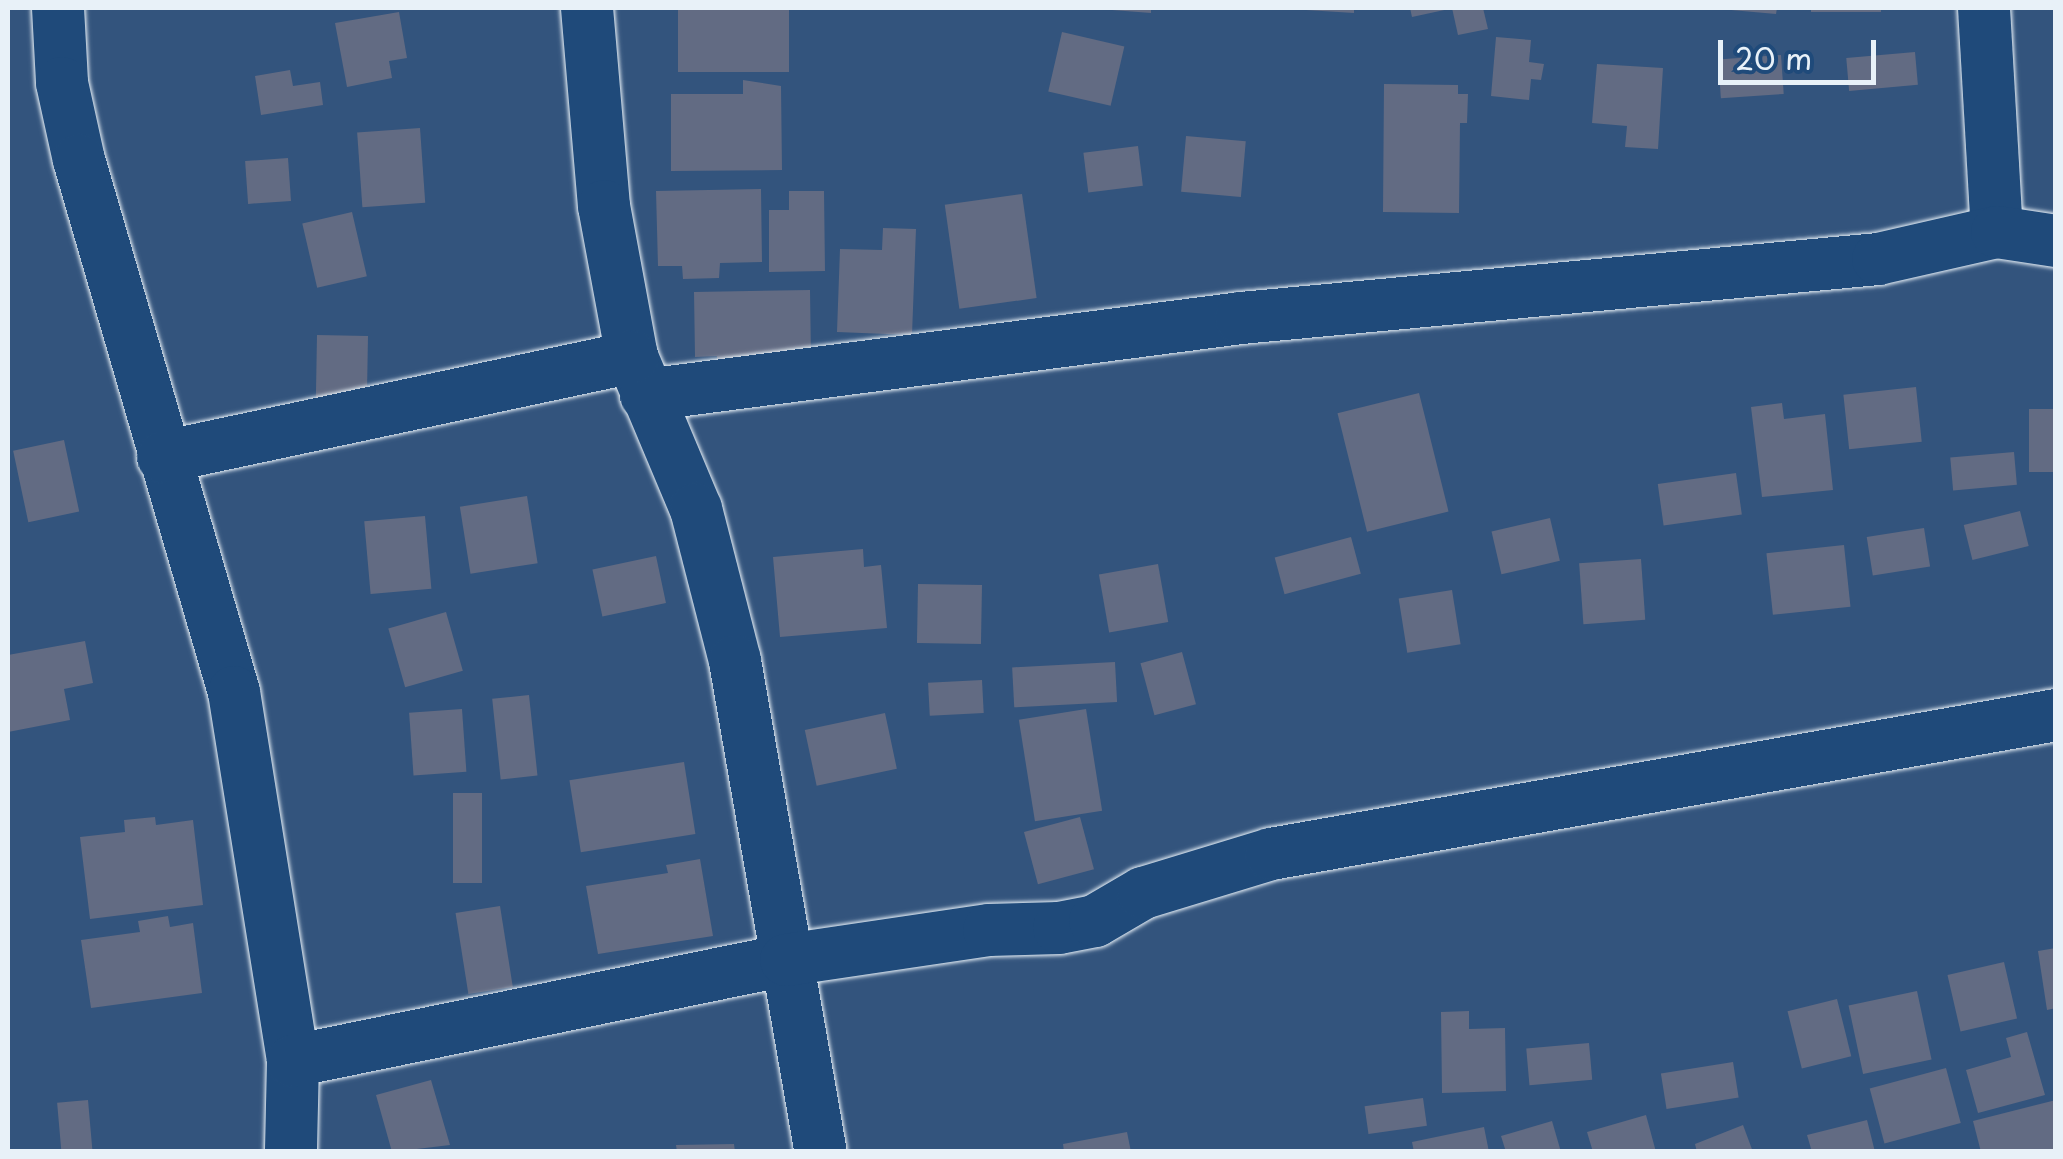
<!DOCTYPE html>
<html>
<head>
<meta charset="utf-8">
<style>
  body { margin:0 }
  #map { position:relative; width:2063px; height:1159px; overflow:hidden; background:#33547d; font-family:"Playpen Sans",sans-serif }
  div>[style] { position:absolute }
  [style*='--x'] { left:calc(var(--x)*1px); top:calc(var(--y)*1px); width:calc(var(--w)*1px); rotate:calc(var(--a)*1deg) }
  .building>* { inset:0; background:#626b83; transform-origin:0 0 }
  .roads { filter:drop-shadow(0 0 2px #e8f1f8) drop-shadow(0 0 2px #e8f1f8) }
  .minor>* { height:52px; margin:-26px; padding:0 26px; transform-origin:26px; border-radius:26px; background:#1f4a7a }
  span { translate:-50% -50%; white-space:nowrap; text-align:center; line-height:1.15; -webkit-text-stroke:8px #1f4a7a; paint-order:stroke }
  .frame { position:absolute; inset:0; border:10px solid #e8f1f8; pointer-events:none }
  .scale { position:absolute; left:1718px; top:40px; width:158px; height:45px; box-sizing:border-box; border:5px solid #e8f1f8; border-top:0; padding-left:12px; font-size:30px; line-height:35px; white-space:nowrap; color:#e8f1f8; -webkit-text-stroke:8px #1f4a7a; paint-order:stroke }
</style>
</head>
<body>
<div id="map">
  <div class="building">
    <div style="left:678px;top:8px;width:111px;height:64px"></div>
    <div style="clip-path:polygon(1112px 8px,1151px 8px,1151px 13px,1112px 10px)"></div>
    <div style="clip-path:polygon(1306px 8px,1354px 8px,1354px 13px,1306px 10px)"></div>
    <div style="clip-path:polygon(1410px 8px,1449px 8px,1449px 9px,1412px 17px)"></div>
    <div style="clip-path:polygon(1452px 8px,1483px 8px,1488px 29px,1458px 35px)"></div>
    <div style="clip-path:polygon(1731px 8px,1777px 8px,1776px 14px,1731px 10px)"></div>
    <div style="left:1811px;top:8px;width:70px;height:4px"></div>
    <div style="clip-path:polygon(399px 12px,407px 58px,389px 61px,392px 78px,347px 87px,335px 23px)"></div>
    <div style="left:1062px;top:32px;width:64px;height:61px;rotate:13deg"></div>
    <div style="clip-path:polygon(1496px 37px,1531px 40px,1529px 62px,1544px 64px,1541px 80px,1531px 79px,1529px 100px,1491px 96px)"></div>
    <div style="left:1915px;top:52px;width:33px;height:69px;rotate:85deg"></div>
    <div style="left:1781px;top:55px;width:39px;height:63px;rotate:86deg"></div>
    <div style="clip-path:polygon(1597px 64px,1663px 68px,1658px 149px,1625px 147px,1627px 126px,1592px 123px)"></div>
    <div style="clip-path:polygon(290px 70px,293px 86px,320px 82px,323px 105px,261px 115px,255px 76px)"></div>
    <div style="clip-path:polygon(743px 80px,781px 86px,782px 170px,671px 171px,671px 94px,743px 94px)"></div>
    <div style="clip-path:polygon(1384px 84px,1458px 85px,1458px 94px,1468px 94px,1467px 123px,1460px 123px,1459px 213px,1383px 212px)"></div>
    <div style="left:420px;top:128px;width:75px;height:63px;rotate:86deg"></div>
    <div style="left:1186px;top:136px;width:60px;height:56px;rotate:5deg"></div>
    <div style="left:1138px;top:146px;width:40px;height:55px;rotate:83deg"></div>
    <div style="left:288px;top:158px;width:43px;height:43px;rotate:86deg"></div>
    <div style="clip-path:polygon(761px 189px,762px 262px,720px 263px,719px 278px,683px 279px,682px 266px,658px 266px,656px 191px)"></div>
    <div style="clip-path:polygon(789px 191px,824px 191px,825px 271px,769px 272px,769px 210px,789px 210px)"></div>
    <div style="left:1022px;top:194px;width:105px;height:78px;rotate:82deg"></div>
    <div style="left:352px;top:212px;width:66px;height:51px;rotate:77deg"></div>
    <div style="clip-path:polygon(883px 228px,916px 229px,912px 335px,837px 332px,840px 249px,882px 250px)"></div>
    <div style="clip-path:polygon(810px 290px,811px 358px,717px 372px,717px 356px,695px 357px,694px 292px)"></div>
    <div style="left:317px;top:335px;width:51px;height:77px;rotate:1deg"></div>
    <div style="left:1916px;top:387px;width:55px;height:73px;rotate:84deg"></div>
    <div style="left:1419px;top:393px;width:122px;height:84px;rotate:76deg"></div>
    <div style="clip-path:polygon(1782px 403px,1784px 419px,1825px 414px,1833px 490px,1762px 497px,1751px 407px)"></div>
    <div style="left:2029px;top:409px;width:27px;height:63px"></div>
    <div style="left:64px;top:440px;width:73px;height:52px;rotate:78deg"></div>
    <div style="left:2014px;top:452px;width:33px;height:64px;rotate:85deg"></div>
    <div style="left:1736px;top:473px;width:42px;height:79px;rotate:82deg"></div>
    <div style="left:527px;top:496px;width:68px;height:68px;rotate:81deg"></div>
    <div style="left:2020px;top:511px;width:36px;height:58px;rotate:76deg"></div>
    <div style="left:425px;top:516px;width:73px;height:61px;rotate:85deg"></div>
    <div style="left:1550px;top:518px;width:44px;height:60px;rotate:77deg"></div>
    <div style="left:1924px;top:528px;width:39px;height:58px;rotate:81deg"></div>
    <div style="left:1351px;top:537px;width:38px;height:79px;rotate:75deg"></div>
    <div style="left:1844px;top:545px;width:62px;height:78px;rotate:84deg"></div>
    <div style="clip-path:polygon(863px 549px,864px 567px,881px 565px,887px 628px,780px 637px,773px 557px)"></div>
    <div style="left:656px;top:556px;width:48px;height:65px;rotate:78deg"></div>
    <div style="left:1641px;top:559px;width:61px;height:62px;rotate:86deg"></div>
    <div style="left:1158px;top:564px;width:59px;height:60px;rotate:80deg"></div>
    <div style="left:918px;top:584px;width:64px;height:59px;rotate:1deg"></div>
    <div style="left:1452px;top:590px;width:55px;height:54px;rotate:81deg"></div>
    <div style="left:446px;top:612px;width:61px;height:60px;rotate:74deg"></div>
    <div style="clip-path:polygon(85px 641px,93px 683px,64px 689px,70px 720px,8px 732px,8px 655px)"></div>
    <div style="left:1182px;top:652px;width:54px;height:43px;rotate:75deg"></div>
    <div style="left:1115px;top:662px;width:40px;height:103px;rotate:87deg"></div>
    <div style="left:982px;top:680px;width:33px;height:54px;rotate:87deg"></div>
    <div style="left:529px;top:695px;width:81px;height:37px;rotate:84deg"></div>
    <div style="left:462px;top:709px;width:63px;height:53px;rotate:86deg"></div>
    <div style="left:1086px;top:709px;width:103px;height:68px;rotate:81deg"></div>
    <div style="left:885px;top:713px;width:57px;height:82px;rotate:78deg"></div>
    <div style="left:684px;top:762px;width:73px;height:116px;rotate:81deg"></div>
    <div style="left:453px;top:793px;width:29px;height:90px"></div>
    <div style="clip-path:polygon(155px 817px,156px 825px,193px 820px,203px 905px,90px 919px,80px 837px,125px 832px,124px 820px)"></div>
    <div style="left:1080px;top:817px;width:54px;height:58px;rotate:75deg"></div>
    <div style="clip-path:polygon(700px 859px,713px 936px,598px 954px,586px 886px,668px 873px,666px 865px)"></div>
    <div style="left:500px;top:906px;width:82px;height:45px;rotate:81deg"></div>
    <div style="clip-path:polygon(168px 916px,170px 927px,193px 923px,202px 993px,91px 1008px,81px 940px,140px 932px,138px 921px)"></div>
    <div style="clip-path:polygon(2056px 948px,2056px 1008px,2047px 1010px,2038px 951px)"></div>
    <div style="left:2004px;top:962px;width:58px;height:58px;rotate:77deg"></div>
    <div style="left:1917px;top:991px;width:70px;height:70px;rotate:78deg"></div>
    <div style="left:1837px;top:999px;width:59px;height:51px;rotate:76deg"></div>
    <div style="clip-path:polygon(1469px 1011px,1469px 1029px,1505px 1028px,1506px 1091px,1442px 1093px,1441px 1012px)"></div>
    <div style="clip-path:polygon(2027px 1032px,2045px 1095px,1978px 1113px,1966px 1070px,2011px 1057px,2006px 1038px)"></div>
    <div style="left:1589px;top:1043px;width:37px;height:63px;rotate:85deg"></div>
    <div style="left:1733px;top:1062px;width:36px;height:73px;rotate:81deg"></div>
    <div style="left:1946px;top:1068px;width:57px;height:79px;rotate:75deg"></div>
    <div style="clip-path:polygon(431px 1080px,450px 1145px,392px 1152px,376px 1095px)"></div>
    <div style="left:1423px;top:1098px;width:28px;height:59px;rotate:82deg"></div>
    <div style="left:88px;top:1100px;width:52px;height:31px;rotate:85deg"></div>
    <div style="clip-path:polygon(2056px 1100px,2056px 1152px,1981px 1152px,1973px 1121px)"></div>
    <div style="clip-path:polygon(1646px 1115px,1656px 1152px,1593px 1152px,1587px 1132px)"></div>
    <div style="clip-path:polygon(1867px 1120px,1875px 1152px,1812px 1152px,1807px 1135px)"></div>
    <div style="clip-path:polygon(1552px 1121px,1561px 1152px,1506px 1152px,1501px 1136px)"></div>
    <div style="clip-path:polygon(1743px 1125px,1753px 1152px,1697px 1152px,1695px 1144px)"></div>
    <div style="clip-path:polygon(1484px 1127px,1489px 1152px,1414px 1152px,1412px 1142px)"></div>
    <div style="clip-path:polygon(1127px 1132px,1131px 1152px,1064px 1152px,1063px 1144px)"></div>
    <div style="clip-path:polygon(734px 1144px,735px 1152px,677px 1152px,676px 1145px)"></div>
  </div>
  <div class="roads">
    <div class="minor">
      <div style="--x:58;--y:8;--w:75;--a:86.9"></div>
      <div style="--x:62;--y:83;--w:79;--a:77.6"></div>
      <div style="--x:79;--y:160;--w:554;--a:73.76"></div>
      <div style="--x:234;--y:692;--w:374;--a:80.9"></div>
      <div style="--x:293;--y:1061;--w:91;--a:91.3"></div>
      <div style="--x:587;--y:8;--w:199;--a:85.1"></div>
      <div style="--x:604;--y:206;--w:154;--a:79.5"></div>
      <div style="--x:632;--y:357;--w:165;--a:67.2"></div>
      <div style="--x:696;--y:509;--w:157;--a:75.6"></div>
      <div style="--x:735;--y:661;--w:498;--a:80.1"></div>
      <div style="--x:1984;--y:8;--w:224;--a:86.7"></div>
      <div style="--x:646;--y:395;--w:600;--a:-7.37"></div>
      <div style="--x:1241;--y:318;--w:640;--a:-5.29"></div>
      <div style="--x:1878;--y:259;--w:122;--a:-12.8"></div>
      <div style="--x:1997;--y:232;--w:60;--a:8.7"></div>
      <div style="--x:163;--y:457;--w:480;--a:-12"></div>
      <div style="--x:293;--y:1061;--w:503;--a:-11.58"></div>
      <div style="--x:786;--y:960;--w:205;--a:-8.4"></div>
      <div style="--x:989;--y:930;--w:70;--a:-1.6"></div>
      <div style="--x:1059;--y:928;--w:37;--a:-11"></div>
      <div style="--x:1095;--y:921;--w:56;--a:-30.3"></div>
      <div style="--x:1143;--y:893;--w:134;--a:-16.9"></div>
      <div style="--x:1271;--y:854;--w:797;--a:-10.04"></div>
    </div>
  </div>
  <div class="frame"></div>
  <div class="scale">20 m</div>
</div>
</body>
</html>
